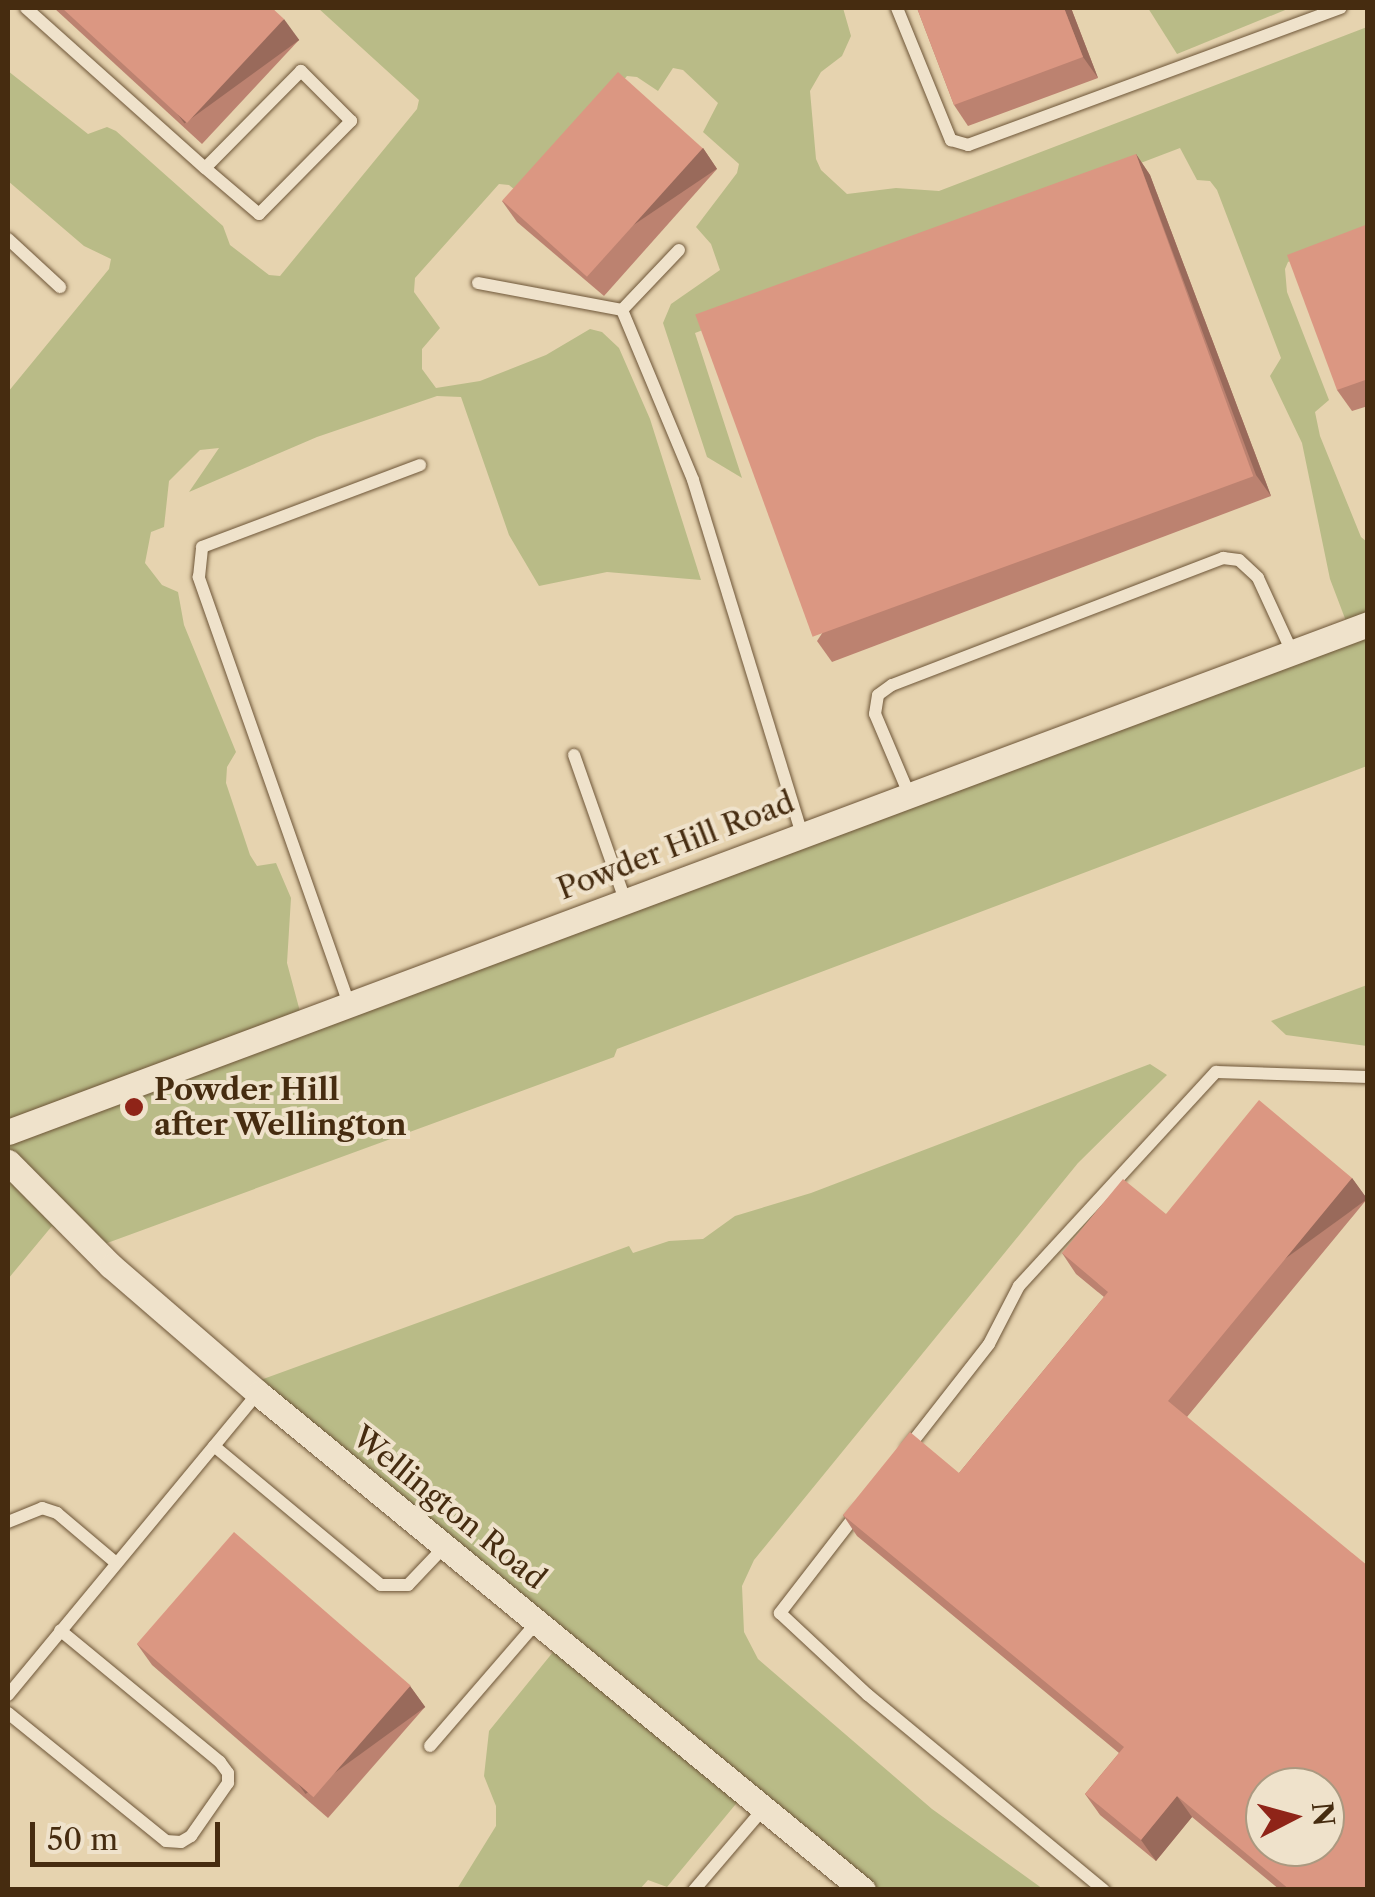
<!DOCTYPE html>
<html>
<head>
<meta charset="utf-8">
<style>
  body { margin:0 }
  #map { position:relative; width:1375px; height:1897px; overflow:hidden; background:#e6d3af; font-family:"Libre Caslon Text",serif }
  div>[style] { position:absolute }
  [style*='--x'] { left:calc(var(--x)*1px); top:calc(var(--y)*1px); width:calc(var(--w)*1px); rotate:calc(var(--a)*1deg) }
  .green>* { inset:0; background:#b9bb87 }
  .roads { filter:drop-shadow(0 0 2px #6e5638) drop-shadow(0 0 2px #6e5638) }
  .service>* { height:12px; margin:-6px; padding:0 6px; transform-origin:6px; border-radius:6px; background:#efe2cb }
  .minor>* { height:25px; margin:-12.5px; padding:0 12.5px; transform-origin:12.5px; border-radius:12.5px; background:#efe2cb }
  .wall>* { inset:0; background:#bc8270 }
  .shaded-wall>* { inset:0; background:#996a5b; transform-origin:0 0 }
  .building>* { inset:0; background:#db9782; transform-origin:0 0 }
  .dots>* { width:28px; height:28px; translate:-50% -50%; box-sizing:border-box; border:5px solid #efe2cb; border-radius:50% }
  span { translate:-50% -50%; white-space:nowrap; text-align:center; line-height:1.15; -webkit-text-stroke:8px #efe2cb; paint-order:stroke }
  .street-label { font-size:30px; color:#462c10 }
  .poi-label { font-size:30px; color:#462c10; font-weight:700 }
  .left { translate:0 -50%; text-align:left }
  .frame { position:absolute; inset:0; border:10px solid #462c10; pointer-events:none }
  .north { position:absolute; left:1245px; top:1767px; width:100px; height:100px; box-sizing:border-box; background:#efe2cb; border:2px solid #ab9980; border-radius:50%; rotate:84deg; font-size:28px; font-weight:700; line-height:40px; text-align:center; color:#462c10 }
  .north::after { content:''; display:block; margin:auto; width:35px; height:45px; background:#8f2418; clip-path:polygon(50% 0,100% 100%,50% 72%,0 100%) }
  .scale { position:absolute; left:30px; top:1822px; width:190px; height:45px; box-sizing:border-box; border:5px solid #462c10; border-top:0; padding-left:12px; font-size:30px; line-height:35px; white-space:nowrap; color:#462c10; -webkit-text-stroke:8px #efe2cb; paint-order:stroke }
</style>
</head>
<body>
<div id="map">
  <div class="green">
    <div style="clip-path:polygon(evenodd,318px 8px,843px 8px,851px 36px,842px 56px,821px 72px,810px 91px,816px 159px,821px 170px,847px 194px,896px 188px,939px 191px,1367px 27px,1367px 233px,1288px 262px,1285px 269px,1287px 292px,1329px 400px,1315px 412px,1320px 436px,1361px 537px,1367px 542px,1367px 766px,617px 1049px,614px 1057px,99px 1246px,82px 1248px,52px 1226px,8px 1279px,8px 392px,109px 269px,111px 259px,84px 246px,8px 181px,8px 71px,88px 134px,107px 127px,116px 131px,223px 226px,230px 245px,269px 275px,280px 276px,417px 109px,419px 100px,318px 8px,673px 68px,683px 70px,718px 103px,703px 132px,739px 164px,737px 173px,696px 227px,711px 244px,720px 270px,671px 304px,663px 323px,707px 457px,742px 478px,695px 333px,1180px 148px,1197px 180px,1210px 181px,1217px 190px,1281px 358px,1270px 376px,1302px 443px,1330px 579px,1349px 629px,302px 1019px,287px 963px,291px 898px,276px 863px,257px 866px,250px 855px,226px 783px,227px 767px,236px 752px,184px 625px,178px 592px,162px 585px,145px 563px,151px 532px,164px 527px,169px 481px,200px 450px,219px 448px,189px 492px,317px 437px,437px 396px,461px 397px,509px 535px,539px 586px,607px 572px,701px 580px,650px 419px,619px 348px,602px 332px,590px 329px,546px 355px,480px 381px,436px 388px,422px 369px,422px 349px,440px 328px,414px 292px,415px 278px,499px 184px,509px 185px,526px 199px,627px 76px,637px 77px,658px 91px,673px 68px)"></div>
    <div style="clip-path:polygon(1148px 8px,1290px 8px,1177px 54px)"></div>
    <div style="clip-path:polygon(1367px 985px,1367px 1046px,1286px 1035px,1271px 1021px)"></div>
    <div style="clip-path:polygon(1150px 1064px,1167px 1075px,1078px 1163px,754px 1560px,742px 1586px,744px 1632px,758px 1659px,932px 1809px,1043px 1889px,867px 1889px,745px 1793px,667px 1887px,648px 1880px,640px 1889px,457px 1889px,496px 1826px,496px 1806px,484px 1776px,489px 1731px,562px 1641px,255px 1382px,629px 1246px,633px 1253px,669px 1241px,703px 1239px,735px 1216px,811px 1193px)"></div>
  </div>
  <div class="roads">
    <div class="service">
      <div style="--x:26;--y:8;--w:240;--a:41.8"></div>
      <div style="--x:205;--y:168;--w:71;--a:40.4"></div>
      <div style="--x:259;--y:214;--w:131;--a:-45.3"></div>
      <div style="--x:351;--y:121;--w:71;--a:-135"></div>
      <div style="--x:301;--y:71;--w:136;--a:134.7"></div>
      <div style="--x:897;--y:8;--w:143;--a:67.8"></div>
      <div style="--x:951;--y:140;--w:18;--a:16"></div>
      <div style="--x:968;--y:145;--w:397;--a:-20.2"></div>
      <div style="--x:8;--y:239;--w:71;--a:42.7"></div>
      <div style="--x:679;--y:250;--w:83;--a:133.5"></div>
      <div style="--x:622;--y:310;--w:184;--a:67.3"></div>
      <div style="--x:693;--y:480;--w:370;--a:72.9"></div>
      <div style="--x:478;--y:283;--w:147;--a:10.6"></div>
      <div style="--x:574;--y:755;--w:154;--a:70.6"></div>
      <div style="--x:909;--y:794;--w:87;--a:-113"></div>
      <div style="--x:875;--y:714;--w:19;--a:-81"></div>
      <div style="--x:878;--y:695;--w:17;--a:-36"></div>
      <div style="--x:892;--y:685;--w:355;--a:-21"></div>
      <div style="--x:1223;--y:558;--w:16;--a:7"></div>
      <div style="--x:1239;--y:560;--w:26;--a:43"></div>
      <div style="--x:1258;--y:578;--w:81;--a:65.3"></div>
      <div style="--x:349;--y:1004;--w:453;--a:-109.4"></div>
      <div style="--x:199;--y:577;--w:30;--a:-84"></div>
      <div style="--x:202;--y:547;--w:233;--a:-20.6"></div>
      <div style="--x:214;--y:1446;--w:217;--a:39.8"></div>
      <div style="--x:381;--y:1585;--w:27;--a:0"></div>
      <div style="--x:408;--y:1585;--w:54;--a:-46.5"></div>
      <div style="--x:907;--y:1449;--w:133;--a:-52"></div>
      <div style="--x:989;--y:1344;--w:65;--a:-62.7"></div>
      <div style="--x:1019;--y:1286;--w:291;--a:-47.4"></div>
      <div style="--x:1216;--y:1072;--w:152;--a:1.9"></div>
      <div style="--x:858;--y:1512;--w:128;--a:127.7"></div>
      <div style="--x:780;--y:1613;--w:120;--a:43"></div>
      <div style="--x:868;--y:1695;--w:306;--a:39.6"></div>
      <div style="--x:8;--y:1522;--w:37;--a:-22"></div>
      <div style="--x:42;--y:1508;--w:16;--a:18"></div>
      <div style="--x:57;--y:1513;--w:76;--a:40.2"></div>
      <div style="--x:8;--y:1695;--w:392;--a:-50.4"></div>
      <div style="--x:8;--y:1713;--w:203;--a:39"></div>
      <div style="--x:166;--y:1841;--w:15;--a:4"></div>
      <div style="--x:181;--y:1842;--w:12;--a:-31"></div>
      <div style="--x:191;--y:1836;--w:65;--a:-55.1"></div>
      <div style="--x:228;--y:1783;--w:10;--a:-90"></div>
      <div style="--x:228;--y:1773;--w:14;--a:-126"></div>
      <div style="--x:220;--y:1762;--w:207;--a:-140.5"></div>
      <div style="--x:430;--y:1746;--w:164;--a:-49.2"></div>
      <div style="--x:694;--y:1890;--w:108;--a:-49.5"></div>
    </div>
    <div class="minor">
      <div style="--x:8;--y:1132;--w:1452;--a:-20.48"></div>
      <div style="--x:8;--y:1162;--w:146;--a:45.3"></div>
      <div style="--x:111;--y:1266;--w:194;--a:40.8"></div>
      <div style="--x:258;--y:1393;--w:783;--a:39.4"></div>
    </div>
  </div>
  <div class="wall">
    <div style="clip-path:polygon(54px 8px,272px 8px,299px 40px,202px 144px)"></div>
    <div style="clip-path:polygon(917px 8px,1071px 8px,1098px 78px,968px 126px,954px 105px)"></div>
    <div style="clip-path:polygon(703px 148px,717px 169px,604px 296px,517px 222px,502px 201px)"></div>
    <div style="clip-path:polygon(1136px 154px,1150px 175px,1271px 496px,832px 662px,817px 641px)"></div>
    <div style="clip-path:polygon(1368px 224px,1368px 406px,1352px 411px,1337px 390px)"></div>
    <div style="clip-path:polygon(1352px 1178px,1367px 1199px,1187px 1417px,1368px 1890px,1280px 1890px,1192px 1817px,1156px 1861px,1100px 1815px,1085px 1794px,1119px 1753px,857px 1536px,843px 1515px,959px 1473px,1104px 1297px,1076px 1274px,1062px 1253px,1166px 1214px)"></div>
    <div style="clip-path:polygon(137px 1644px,410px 1686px,425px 1707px,328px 1818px,152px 1665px)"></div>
  </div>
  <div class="shaded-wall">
    <div style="clip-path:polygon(1064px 8px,1071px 8px,1098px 78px,1083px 57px)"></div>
    <div style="left:284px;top:19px;width:26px;height:142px;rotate:54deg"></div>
    <div style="left:703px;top:148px;width:25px;height:171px;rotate:56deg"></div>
    <div style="clip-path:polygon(1136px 154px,1150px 175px,1271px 496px,1256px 475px)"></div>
    <div style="left:1352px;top:1178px;width:26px;height:289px;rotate:54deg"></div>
    <div style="left:410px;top:1686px;width:26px;height:148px;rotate:54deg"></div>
    <div style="clip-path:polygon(1177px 1796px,1192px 1817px,1156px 1861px,1141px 1840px)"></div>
  </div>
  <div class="building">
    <div style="clip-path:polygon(62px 8px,272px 8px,284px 19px,187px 123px)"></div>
    <div style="clip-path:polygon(917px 8px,1064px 8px,1083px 57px,954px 105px)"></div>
    <div style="left:618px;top:72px;width:114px;height:173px;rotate:42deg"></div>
    <div style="left:1136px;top:154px;width:343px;height:469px;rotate:70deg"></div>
    <div style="clip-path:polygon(1368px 224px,1368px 379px,1337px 390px,1287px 255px)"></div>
    <div style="clip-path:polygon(evenodd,1259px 1100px,1352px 1178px,1168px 1401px,1368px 1566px,1368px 1890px,1290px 1890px,1177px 1796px,1141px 1840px,1085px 1794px,1124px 1747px,843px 1515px,910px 1432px,959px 1473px,1108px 1292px,1062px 1253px,1123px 1179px,1166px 1214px,1259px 1100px,1265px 1787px,1325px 1787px,1325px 1847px,1265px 1847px,1265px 1787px)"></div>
    <div style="left:234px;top:1532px;width:234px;height:148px;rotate:41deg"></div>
  </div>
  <div class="dots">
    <div style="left:134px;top:1107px;background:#8f2418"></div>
  </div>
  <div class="street-label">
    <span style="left:676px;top:846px;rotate:-21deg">Powder Hill Road</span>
    <span style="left:449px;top:1508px;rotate:39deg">Wellington Road</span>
  </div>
  <div class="poi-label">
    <span class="left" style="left:154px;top:1107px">Powder Hill<br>after Wellington</span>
  </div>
  <div class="frame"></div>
  <div class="north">N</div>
  <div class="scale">50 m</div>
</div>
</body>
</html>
